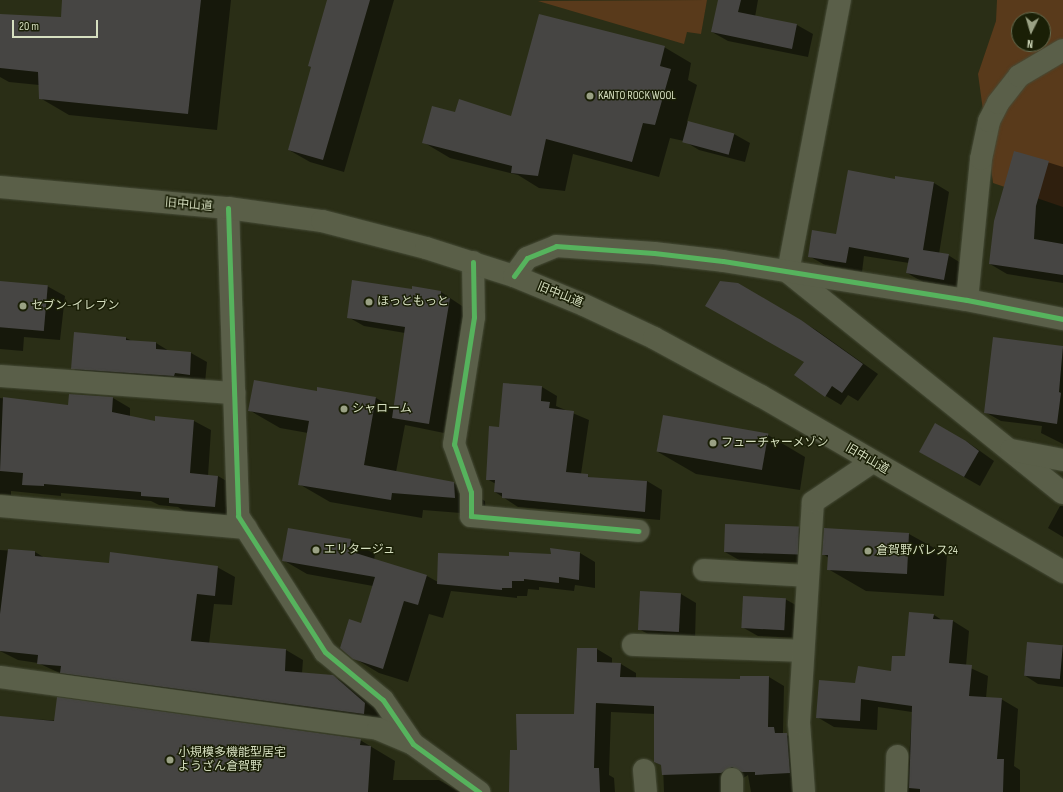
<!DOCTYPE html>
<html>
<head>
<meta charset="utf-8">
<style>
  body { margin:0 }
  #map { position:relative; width:1063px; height:792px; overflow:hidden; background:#2a2e16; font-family:"Sofia Sans Condensed","Noto Sans JP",sans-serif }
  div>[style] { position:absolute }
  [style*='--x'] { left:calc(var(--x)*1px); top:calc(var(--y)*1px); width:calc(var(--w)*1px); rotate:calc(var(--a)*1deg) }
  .green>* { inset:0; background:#593a1b }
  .shadow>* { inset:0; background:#0007 }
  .building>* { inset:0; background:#464543; transform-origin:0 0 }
  .roads { filter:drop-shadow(0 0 1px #464b37) drop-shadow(0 0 1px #464b37) }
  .minor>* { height:22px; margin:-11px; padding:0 11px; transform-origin:11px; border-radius:11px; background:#5a5f49 }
  .secondary>* { height:22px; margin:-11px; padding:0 11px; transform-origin:11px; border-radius:11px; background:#5a5f48 }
  .cycleway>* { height:5px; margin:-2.5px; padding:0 2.5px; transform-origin:2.5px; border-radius:2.5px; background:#56b35d }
  .dots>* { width:11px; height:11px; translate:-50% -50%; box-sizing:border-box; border:2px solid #1a1f06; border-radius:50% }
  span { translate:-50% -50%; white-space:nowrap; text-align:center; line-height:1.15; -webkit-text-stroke:3px #1a1f06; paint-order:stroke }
  .poi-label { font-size:12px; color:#d6dfc0 }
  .left { translate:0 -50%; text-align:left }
  .street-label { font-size:12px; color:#d6dfc0 }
  .north { position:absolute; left:1011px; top:12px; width:40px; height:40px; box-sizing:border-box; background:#1a1f06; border:1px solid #656c50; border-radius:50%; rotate:185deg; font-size:11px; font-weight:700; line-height:16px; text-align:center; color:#d6dfc0 }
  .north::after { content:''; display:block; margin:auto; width:14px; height:18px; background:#9aa184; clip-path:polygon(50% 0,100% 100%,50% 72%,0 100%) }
  .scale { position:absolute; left:12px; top:20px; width:86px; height:18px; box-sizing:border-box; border:2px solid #d6dfc0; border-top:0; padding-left:5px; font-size:12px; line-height:14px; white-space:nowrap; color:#d6dfc0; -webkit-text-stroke:3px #1a1f06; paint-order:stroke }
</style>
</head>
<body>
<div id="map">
  <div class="green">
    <div style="clip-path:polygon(707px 0,701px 34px,687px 32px,684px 44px,538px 1px)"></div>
    <div style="clip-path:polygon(evenodd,997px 0,1063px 0,1063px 207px,993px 183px,978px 74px,996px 21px,997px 0,1019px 20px,1043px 20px,1043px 44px,1019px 44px,1019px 20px)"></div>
  </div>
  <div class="shadow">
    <div style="clip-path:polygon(63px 0,231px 0,217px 130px,69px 115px,40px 98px,39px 85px,9px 82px,0 77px,0 15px,62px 18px)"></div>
    <div style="clip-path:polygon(328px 0,394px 0,344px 172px,310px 162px,289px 150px,312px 68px,309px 66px)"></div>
    <div style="clip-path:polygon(719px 0,758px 0,755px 17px,797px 25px,813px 34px,808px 57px,728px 41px,712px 32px)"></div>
    <div style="clip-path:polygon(664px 47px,691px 63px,688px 80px,697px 85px,687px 122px,734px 134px,750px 143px,745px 162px,699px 150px,684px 141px,670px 138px,659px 177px,573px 154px,565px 191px,539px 188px,518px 175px,450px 158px,423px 142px,456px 114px,512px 117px)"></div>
    <div style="clip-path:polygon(1015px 152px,1063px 167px,1063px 283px,1007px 274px,990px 264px)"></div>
    <div style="clip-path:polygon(896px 180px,934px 183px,949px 192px,939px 254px,948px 255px,964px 265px,959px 289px,923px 282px,907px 273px,909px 263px,864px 256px,862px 272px,825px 265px,809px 256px,837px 235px)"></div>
    <div style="clip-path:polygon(0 282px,47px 286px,65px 296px,60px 340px,24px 337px,23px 351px,0 349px)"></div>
    <div style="clip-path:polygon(413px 287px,441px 292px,465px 308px,444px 433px,405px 425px,396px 472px,454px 483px,485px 501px,486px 515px,423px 510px,422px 518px,330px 502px,299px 484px,308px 433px,280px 428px,249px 410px,317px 393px,318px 389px,376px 398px,394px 408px,405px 333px,364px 326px,348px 317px,413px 291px)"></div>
    <div style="clip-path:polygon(754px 293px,816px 330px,878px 374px,858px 401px,848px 395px,841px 405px,826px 396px,805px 362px)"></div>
    <div style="clip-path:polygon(75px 333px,126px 338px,132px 341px,156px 343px,169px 351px,191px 353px,207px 362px,205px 383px,88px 377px,72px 368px)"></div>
    <div style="clip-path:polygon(994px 338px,1063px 349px,1063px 444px,1041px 433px,1042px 426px,1001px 421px,985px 412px)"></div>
    <div style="clip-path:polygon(542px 387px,557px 396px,556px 406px,589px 420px,581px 474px,595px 479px,647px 481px,662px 490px,660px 520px,518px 507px,495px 492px,496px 484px,487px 479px,500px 429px)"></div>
    <div style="clip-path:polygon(70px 395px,113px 398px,130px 408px,130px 417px,156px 422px,194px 421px,211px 430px,208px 476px,218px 476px,235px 486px,232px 516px,187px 513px,178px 507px,159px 505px,151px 501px,61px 493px,61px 496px,11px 491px,11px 495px,0 494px,0 398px,69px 406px)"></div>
    <div style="clip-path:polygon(768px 435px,805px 457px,800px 490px,696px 474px,658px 452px)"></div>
    <div style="clip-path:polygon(966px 441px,994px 461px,980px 486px,920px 452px)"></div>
    <div style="clip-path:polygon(1060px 506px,1063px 506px,1063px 537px,1048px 528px)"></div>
    <div style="clip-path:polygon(799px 528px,814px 537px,813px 563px,741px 561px,725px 552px)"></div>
    <div style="clip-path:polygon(825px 529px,909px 534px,947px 555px,944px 596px,866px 591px,828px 569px,829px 558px,823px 554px)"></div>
    <div style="clip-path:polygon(350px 540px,375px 554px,374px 560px,427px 576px,438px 582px,510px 557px,580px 553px,595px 562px,595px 588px,575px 585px,574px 591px,539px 587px,539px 590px,528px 589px,527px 596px,517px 596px,517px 598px,451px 591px,443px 618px,429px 614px,408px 682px,379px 673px,354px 658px,373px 586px,307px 574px,283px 560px)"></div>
    <div style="clip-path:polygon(0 550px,35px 552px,45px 558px,110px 564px,217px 567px,235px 577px,232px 605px,214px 604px,209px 644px,286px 650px,303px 660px,302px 673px,333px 676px,350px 686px,382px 714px,381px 724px,79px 682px,38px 663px,18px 660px,0 651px)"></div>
    <div style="clip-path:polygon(681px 594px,696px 603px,695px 640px,655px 638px,639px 629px)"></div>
    <div style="clip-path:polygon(785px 599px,801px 608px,800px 638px,758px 636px,742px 627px)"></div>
    <div style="clip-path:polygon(934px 615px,942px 620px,953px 621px,969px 631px,966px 666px,988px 676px,986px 698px,1001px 699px,1018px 709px,1014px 766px,1020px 770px,1020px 792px,907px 792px,912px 712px,878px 707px,877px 730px,834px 727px,817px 717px,856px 684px,892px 672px,906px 658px)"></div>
    <div style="clip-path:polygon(1028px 643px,1063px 646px,1063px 687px,1038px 684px,1024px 675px)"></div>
    <div style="clip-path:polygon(597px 649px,612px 658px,612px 664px,621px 664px,636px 673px,636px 678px,741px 680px,769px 677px,784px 686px,783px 733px,802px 743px,805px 792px,751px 792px,748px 775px,722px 792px,664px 792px,663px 766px,655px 762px,655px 714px,611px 712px,609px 775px,614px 778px,615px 792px,526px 792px,518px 751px,575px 715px)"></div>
    <div style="clip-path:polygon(0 717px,360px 740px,395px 761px,393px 780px,439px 780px,460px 792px,0 792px)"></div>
  </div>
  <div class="building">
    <div style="clip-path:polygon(62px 0,201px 0,188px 114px,39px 99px,38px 72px,0 68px,0 14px,61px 17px)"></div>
    <div style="clip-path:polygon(327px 0,370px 0,323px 160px,288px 150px,311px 67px,308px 66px)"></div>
    <div style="clip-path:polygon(718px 0,741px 0,738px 12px,797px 24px,792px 49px,711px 32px)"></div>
    <div style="clip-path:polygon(539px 14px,665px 46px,660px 66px,671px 69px,655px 125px,643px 123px,632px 162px,546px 139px,538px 176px,511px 173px,512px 166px,422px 143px,432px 106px,455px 112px,459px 99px,511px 116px)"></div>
    <div style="left:688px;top:121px;width:48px;height:22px;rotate:15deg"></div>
    <div style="clip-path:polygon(1014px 151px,1049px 161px,1036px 206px,1034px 239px,1063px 244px,1063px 275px,989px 264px,994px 221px)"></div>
    <div style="clip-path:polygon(848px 170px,895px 179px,895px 176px,934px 182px,923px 250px,949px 254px,944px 280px,906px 273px,909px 258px,849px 247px,846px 263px,808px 257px,812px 230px,836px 234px)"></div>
    <div style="clip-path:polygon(352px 280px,412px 289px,412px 286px,441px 291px,441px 296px,450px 298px,429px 424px,392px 418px,405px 327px,347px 318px)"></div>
    <div style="left:0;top:281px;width:48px;height:46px;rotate:5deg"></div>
    <div style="clip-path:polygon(720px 281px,738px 283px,801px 320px,863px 364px,842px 393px,832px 386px,825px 397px,794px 375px,804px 362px,705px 306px)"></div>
    <div style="clip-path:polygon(74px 332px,126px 337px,126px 340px,156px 342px,156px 349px,191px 352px,190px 375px,175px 373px,174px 376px,71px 369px)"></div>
    <div style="clip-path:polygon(993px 337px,1063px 346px,1059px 392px,1061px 393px,1057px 424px,984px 413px)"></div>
    <div style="clip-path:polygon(254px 380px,317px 391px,317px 387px,376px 397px,364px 465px,454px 482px,455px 498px,392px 493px,391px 500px,298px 485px,309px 421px,248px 411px)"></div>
    <div style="clip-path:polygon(503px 383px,542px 386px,541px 401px,550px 402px,549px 408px,574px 411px,566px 472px,588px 474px,588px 477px,647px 481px,645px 512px,502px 498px,502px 493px,494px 492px,495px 480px,486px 480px,489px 426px,499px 427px)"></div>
    <div style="clip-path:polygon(69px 394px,113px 397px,112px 412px,155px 421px,155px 416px,194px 420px,190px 473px,218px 476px,215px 507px,169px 503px,169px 498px,141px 496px,141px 492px,44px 484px,44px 486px,22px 485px,23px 473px,0 471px,3px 397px,68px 405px)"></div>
    <div style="left:663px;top:415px;width:107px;height:37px;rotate:10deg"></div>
    <div style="clip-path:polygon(935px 423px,966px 441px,979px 451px,964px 477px,919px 452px)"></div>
    <div style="left:725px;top:524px;width:74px;height:28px;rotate:2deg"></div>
    <div style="clip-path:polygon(288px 528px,351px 539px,349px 551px,427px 575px,418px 605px,404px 601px,383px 669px,353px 659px,340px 648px,349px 619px,361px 623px,375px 577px,282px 561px)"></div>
    <div style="clip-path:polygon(824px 528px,909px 533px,907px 574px,827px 570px,828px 555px,822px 555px)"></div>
    <div style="clip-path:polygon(550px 548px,580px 552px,579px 580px,559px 577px,559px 583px,524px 579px,524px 581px,512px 581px,512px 588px,502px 588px,502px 590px,437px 584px,438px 553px,509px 556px,509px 552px,551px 554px)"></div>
    <div style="clip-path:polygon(8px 549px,35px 551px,35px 556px,109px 563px,110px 552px,218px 566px,215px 596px,197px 594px,191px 641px,286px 649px,285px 671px,333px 675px,365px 703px,364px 714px,60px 673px,61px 666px,37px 664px,38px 655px,0 651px,0 614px)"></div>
    <div style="left:640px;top:591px;width:41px;height:39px;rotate:3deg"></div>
    <div style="left:743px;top:596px;width:43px;height:32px;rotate:3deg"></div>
    <div style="clip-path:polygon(909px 612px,934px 614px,933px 619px,953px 620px,949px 663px,972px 665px,969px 696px,1002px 698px,997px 759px,1004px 759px,1003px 792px,920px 792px,920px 789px,909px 788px,912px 706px,861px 699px,860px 721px,816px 718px,819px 680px,855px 683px,858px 666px,891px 671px,892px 656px,905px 656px)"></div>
    <div style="left:1027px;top:642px;width:36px;height:34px;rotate:5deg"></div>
    <div style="clip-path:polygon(577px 648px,597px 648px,597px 662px,621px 663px,620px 677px,740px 679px,740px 676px,769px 676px,768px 727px,774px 727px,775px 733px,787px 733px,790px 773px,755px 775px,755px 772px,742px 772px,732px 767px,721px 773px,662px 775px,661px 765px,654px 762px,654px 706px,596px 703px,594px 768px,599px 768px,600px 792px,509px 792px,510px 750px,517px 750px,516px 714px,574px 714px)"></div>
    <div style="clip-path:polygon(57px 697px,361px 739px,360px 745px,371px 746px,368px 792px,0 792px,0 716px,54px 721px)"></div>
  </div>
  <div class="roads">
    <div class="minor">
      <div style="--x:228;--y:208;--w:308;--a:88.1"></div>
      <div style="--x:238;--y:516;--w:161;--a:57.4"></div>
      <div style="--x:325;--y:652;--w:75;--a:39.6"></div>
      <div style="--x:383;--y:700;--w:53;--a:55.7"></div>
      <div style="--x:413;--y:744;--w:82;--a:36"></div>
      <div style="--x:473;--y:262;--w:55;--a:89"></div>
      <div style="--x:474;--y:317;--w:129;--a:98.9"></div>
      <div style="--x:454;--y:444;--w:51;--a:70.5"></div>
      <div style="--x:471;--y:492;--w:24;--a:90"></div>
      <div style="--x:471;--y:516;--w:168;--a:5.1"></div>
      <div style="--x:788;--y:272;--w:277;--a:-79.2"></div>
      <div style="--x:789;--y:273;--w:351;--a:38.8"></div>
      <div style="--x:514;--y:276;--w:22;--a:-54"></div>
      <div style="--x:527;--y:258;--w:31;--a:-22"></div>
      <div style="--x:556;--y:246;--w:98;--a:4.1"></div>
      <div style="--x:654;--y:253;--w:69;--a:6.6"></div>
      <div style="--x:723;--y:261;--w:247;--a:9.1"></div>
      <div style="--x:967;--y:300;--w:98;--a:11.2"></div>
      <div style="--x:967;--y:300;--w:142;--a:-84.3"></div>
      <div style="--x:981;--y:159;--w:39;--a:-78"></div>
      <div style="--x:989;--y:121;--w:20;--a:-63"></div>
      <div style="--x:998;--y:103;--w:34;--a:-52"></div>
      <div style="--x:1019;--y:76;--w:51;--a:-30.6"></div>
      <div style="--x:0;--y:376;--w:235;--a:4.2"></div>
      <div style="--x:1011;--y:450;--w:53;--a:10.9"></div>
      <div style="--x:0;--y:506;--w:247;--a:5.1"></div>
      <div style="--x:704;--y:570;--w:104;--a:3.3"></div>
      <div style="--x:633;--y:645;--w:170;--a:2"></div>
      <div style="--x:0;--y:677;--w:382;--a:7.8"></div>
      <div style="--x:378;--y:729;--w:38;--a:23"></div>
      <div style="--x:644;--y:770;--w:22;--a:85"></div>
      <div style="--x:732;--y:779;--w:13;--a:90"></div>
      <div style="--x:804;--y:792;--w:69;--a:-94.1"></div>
      <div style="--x:799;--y:723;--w:221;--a:-86.4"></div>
      <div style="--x:813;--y:502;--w:71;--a:-34.1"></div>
      <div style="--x:896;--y:792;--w:36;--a:-88"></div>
    </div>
    <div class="secondary">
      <div style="--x:0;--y:187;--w:229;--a:5.3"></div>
      <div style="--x:228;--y:208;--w:95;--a:7.9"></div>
      <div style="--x:322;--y:221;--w:107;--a:14.6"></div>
      <div style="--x:426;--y:248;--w:92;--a:17.7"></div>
      <div style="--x:514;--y:276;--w:76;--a:22.5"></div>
      <div style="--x:584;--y:305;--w:77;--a:25.2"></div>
      <div style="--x:654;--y:338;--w:122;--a:28.5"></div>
      <div style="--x:761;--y:396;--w:350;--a:30.2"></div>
    </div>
  </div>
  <div class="cycleway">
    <div style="--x:228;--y:208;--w:308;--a:88.1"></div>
    <div style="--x:238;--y:516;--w:161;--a:57.4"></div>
    <div style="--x:325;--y:652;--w:75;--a:39.6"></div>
    <div style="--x:383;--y:700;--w:53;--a:55.7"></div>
    <div style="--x:413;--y:744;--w:82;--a:36"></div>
    <div style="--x:473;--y:262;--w:55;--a:89"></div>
    <div style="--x:474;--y:317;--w:129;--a:98.9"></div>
    <div style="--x:454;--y:444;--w:51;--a:70.5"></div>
    <div style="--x:471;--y:492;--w:24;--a:90"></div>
    <div style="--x:471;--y:516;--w:168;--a:5.1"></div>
    <div style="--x:514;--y:276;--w:22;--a:-54"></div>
    <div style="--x:527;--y:258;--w:31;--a:-22"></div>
    <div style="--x:556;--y:246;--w:98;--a:4.1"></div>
    <div style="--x:654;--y:253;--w:69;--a:6.6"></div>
    <div style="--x:723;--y:261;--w:247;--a:9.1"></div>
    <div style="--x:967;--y:300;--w:98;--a:11.2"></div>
  </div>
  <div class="dots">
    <div style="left:590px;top:96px;background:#9aa184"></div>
    <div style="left:369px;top:302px;background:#9aa184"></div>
    <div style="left:23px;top:306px;background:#9aa184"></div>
    <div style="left:344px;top:409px;background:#9aa184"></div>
    <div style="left:713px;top:443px;background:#9aa184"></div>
    <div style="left:316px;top:550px;background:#9aa184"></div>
    <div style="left:868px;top:551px;background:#9aa184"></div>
    <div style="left:170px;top:760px;background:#9aa184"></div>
  </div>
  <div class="poi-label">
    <span class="left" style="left:598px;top:96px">KANTO ROCK WOOL</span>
    <span class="left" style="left:377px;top:302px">ほっともっと</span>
    <span class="left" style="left:31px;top:306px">セブン-イレブン</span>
    <span class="left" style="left:352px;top:409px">シャローム</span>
    <span class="left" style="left:721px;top:443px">フューチャーメゾン</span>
    <span class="left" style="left:324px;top:550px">エリタージュ</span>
    <span class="left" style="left:876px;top:551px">倉賀野パレス24</span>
    <span class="left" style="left:178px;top:760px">小規模多機能型居宅<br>ようざん倉賀野</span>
  </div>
  <div class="street-label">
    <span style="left:189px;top:205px;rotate:5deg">旧中山道</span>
    <span style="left:560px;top:295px;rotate:22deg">旧中山道</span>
    <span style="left:867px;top:459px;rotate:30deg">旧中山道</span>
  </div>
  <div class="north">N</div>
  <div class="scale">20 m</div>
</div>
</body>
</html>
